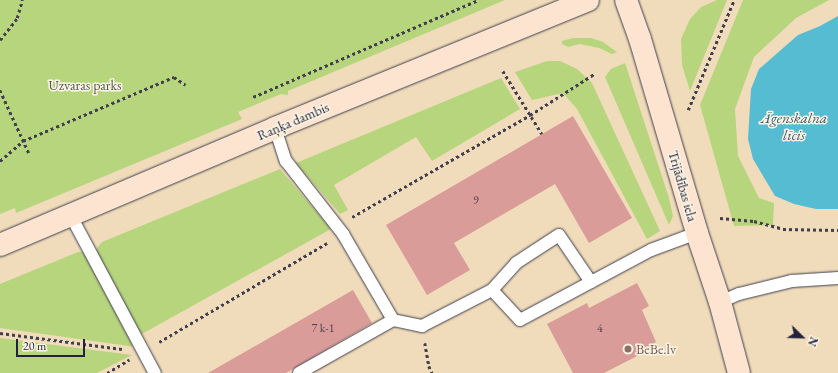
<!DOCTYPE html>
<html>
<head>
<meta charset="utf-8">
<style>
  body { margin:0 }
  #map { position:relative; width:838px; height:373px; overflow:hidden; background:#f0dcbb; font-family:"EB Garamond",serif }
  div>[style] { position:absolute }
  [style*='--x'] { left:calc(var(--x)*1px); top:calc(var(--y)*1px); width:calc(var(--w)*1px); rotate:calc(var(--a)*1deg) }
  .green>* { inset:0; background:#b6d57d }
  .water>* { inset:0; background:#55bcd2 }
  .building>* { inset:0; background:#da9c99 }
  .path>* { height:2.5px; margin-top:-1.25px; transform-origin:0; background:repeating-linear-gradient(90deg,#413e4e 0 3px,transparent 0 6px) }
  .roads { filter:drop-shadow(0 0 1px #413e4e) drop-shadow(0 0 1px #413e4e) }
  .service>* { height:12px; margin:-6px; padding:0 6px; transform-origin:6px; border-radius:6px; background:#fff }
  .secondary>* { height:22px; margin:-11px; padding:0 11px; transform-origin:11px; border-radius:11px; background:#fde4d0 }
  .dots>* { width:11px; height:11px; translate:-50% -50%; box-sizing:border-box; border:2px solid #fcf5e5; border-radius:50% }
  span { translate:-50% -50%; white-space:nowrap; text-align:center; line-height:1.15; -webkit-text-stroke:3px #fcf5e5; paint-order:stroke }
  .number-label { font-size:12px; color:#504052 }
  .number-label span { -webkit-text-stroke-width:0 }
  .park-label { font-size:14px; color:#4e584f }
  .street-label { font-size:14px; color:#22223b }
  .education-label { font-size:14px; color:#785e54 }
  .left { translate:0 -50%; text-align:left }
  .water-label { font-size:15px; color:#345870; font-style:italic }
  .north { position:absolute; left:782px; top:317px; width:40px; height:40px; -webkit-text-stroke:3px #fcf5e5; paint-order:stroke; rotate:113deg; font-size:11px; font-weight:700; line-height:16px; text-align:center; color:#22223b }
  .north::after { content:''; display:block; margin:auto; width:14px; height:18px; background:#22223b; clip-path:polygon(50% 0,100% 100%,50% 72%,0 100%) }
  .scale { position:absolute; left:16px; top:339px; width:69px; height:18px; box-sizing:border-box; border:2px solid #22223b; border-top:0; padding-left:5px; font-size:12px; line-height:14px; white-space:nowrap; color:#22223b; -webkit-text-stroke:3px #fcf5e5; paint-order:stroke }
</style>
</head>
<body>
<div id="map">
  <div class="green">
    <div style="clip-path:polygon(0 0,505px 0,288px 91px,288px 95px,281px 94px,238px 112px,242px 119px,16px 213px,15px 208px,0 214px)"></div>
    <div style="clip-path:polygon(717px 0,727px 0,690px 91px,682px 65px,681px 39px,690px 19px,701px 7px)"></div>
    <div style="clip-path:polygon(743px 0,829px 0,796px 18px,754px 57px,735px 109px,738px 156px,759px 198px,774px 203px,773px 225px,734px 226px,700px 105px)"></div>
    <div style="clip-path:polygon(573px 38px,591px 38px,603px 42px,617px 52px,612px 54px,599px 48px,580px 44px,568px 47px,562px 44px,562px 41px)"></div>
    <div style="clip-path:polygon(547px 61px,560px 61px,577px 69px,592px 83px,660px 231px,647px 239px,577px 109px,563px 93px,532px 100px,515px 72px)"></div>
    <div style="clip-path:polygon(625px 63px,669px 198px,673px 216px,669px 225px,605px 77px,611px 69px)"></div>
    <div style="clip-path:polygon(501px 78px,520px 109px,432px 161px,416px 137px,334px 185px,348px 210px,340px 214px,296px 163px)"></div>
    <div style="clip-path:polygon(280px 169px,331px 229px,140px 335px,96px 255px,97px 248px,102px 242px)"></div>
    <div style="clip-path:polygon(78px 252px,82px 252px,86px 255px,136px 347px,0 328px,0 284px)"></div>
    <div style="clip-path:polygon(0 338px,132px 355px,97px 373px,0 373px)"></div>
  </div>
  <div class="water">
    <div style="clip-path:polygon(838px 16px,838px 209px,816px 209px,794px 204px,775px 196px,753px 159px,748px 139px,751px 89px,759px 69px,798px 35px,820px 26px)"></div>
  </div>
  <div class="building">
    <div style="clip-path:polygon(573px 116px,632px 218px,589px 243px,555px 184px,454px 243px,470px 270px,427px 295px,386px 225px)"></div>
    <div style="clip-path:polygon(637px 283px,649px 306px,642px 310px,656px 342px,646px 349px,647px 351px,604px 373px,573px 373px,547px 324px,587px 303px,589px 308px)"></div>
    <div style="clip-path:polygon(353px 290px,372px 323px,286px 373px,208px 373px)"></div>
  </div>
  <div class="path">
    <div style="--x:0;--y:40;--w:28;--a:-52"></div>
    <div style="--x:17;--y:18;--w:19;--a:-74"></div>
    <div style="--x:503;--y:71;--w:74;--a:58.2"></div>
    <div style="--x:0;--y:90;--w:69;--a:65.3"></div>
    <div style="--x:253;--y:97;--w:245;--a:-23.3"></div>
    <div style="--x:688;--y:110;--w:119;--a:-67.3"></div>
    <div style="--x:0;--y:161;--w:30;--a:-41"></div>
    <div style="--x:23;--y:141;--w:164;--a:-23"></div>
    <div style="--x:174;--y:77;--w:14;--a:34"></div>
    <div style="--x:352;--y:217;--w:205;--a:-29.8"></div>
    <div style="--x:530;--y:115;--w:76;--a:-32.6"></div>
    <div style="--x:720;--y:218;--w:34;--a:5"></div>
    <div style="--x:754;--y:221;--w:30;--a:15"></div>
    <div style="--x:783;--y:229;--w:55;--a:1"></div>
    <div style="--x:0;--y:333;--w:123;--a:7.5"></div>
    <div style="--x:159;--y:342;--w:195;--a:-30.5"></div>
    <div style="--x:425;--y:343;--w:23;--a:80"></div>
    <div style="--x:429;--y:366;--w:8;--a:67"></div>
    <div style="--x:107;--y:373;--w:26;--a:-31"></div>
  </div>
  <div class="roads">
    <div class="service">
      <div style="--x:275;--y:128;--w:35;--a:72"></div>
      <div style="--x:286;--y:161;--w:93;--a:52"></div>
      <div style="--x:343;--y:234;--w:99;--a:59.8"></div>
      <div style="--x:71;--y:216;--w:178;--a:61.9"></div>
      <div style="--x:492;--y:290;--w:41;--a:47"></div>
      <div style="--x:520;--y:320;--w:149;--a:-28.1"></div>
      <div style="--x:651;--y:250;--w:49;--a:-20.3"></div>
      <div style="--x:720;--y:302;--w:21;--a:-23"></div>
      <div style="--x:739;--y:294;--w:55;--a:-13.8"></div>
      <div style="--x:792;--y:281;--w:46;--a:-3.7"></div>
      <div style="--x:299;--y:373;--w:108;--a:-29.4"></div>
      <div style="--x:393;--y:320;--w:30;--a:12"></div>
      <div style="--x:422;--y:326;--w:79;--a:-27.2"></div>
      <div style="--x:492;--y:290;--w:36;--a:-48"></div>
      <div style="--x:516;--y:263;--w:51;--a:-33.1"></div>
      <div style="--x:559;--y:235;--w:57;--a:55.8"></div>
    </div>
    <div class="secondary">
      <div style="--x:626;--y:0;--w:41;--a:70.3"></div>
      <div style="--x:640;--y:39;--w:202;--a:73.6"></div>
      <div style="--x:697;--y:233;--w:73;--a:71.6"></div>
      <div style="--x:720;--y:302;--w:73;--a:75"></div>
      <div style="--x:0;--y:245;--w:299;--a:-23"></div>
      <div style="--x:275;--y:128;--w:338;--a:-22.2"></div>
    </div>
  </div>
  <div class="dots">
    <div style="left:628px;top:349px;background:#8d6e63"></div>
  </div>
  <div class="number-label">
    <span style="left:476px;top:201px">9</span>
    <span style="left:323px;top:329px">7 k-1</span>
    <span style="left:600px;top:329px">4</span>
  </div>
  <div class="park-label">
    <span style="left:85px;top:85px">Uzvaras parks</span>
  </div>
  <div class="street-label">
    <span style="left:293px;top:121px;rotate:-23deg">Raņķa dambis</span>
    <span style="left:683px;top:186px;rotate:74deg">Trijādības iela</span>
  </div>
  <div class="education-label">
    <span class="left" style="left:636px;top:349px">BeBe.lv</span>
  </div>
  <div class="water-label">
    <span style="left:794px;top:126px">Āgenskalna<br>līcis</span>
  </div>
  <div class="north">N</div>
  <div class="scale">20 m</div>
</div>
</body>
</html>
